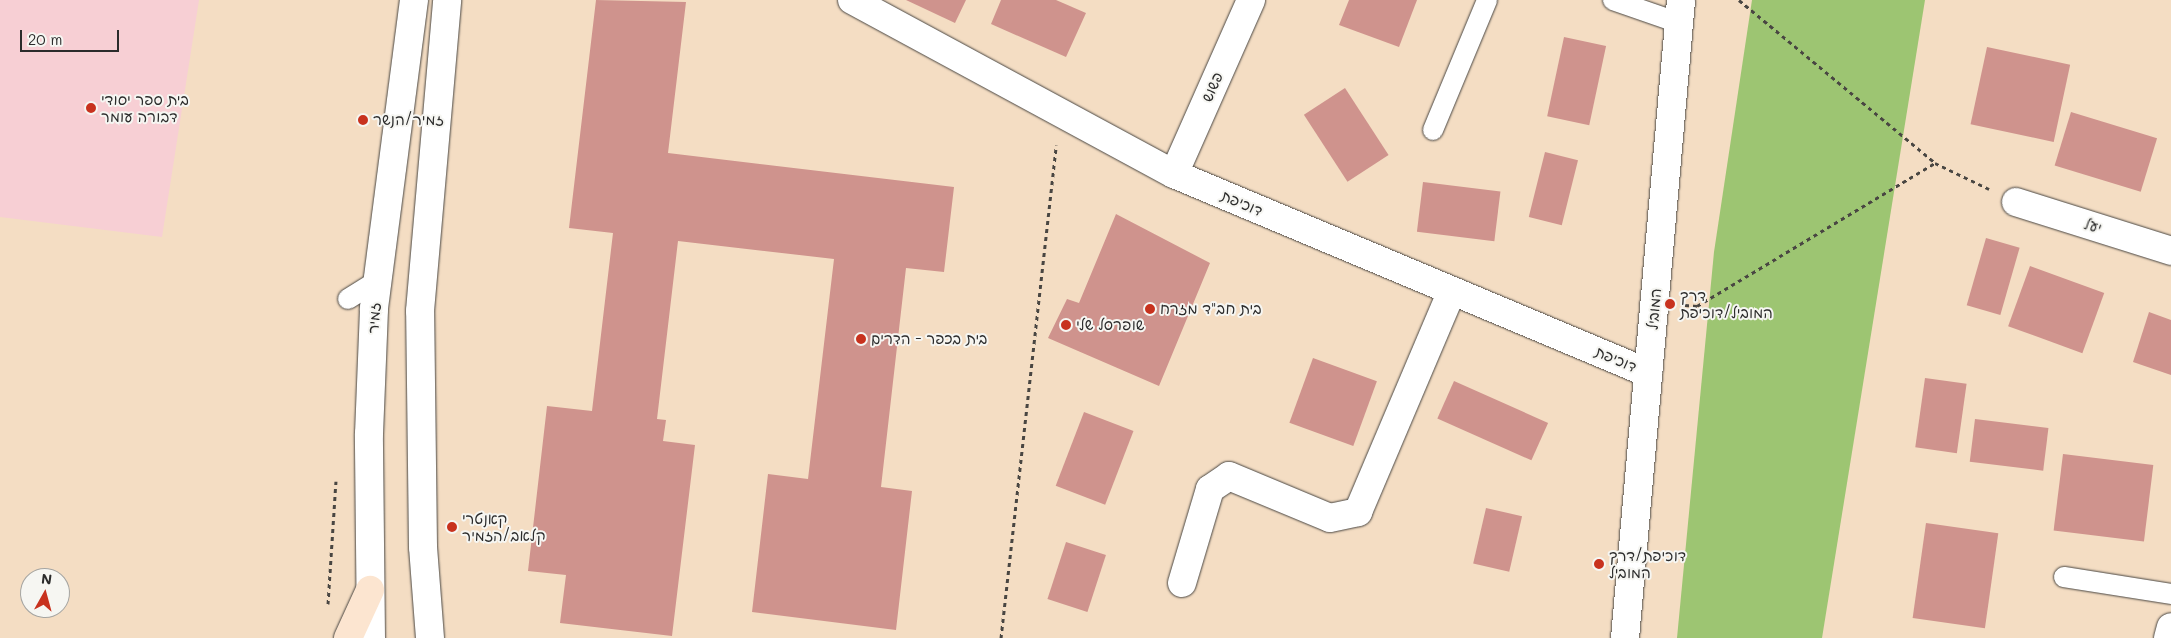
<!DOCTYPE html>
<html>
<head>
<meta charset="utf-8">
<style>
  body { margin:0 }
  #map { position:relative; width:2171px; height:638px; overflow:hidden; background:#f4ddc3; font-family:Mali,"Playpen Sans Hebrew",sans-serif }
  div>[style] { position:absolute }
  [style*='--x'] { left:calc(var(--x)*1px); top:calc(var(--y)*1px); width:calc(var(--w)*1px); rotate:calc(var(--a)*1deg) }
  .built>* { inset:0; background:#f7cfd4 }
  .green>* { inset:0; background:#9dc572 }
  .building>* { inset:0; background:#cf938d; transform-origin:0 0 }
  .path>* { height:3px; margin-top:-1.5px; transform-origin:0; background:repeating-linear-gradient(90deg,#494642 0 4px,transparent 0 8px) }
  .roads { filter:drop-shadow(0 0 1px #494642) drop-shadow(0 0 1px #494642) }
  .service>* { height:20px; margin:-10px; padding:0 10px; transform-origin:10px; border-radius:10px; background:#fff }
  .pedestrian>* { height:28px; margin:-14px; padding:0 14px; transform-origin:14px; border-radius:14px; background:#fff }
  .minor>* { height:28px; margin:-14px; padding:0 14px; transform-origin:14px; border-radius:14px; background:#fff }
  .tertiary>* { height:28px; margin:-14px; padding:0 14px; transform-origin:14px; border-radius:14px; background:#fff }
  .secondary>* { height:28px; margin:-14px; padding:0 14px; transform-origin:14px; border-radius:14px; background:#fce5d0 }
  .dots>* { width:14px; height:14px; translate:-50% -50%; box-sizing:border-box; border:2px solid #f6f6f2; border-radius:50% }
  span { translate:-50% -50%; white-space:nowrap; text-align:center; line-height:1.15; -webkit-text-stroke:4px #f6f6f2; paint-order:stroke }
  .street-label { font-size:15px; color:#2b2b2b }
  .poi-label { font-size:15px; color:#2b2b2b }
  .left { translate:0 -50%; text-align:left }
  .north { position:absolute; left:20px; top:568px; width:50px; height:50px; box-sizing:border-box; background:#f6f6f2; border:1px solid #a5a5a2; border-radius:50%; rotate:7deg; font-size:14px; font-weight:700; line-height:20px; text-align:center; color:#2b2b2b }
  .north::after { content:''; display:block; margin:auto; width:18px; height:22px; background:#c8321e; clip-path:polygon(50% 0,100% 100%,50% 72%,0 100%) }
  .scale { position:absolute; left:20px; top:30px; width:99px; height:22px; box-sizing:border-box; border:2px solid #2b2b2b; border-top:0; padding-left:6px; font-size:15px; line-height:18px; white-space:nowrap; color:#2b2b2b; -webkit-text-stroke:4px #f6f6f2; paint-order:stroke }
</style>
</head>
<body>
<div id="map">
  <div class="built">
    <div style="clip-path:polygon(0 0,199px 0,162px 237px,0 217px)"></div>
  </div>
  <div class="green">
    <div style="clip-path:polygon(1752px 0,1925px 0,1822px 638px,1677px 638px,1714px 252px)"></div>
  </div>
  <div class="building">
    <div style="clip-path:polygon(596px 0,686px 2px,668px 153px,954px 187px,944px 272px,906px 268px,881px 487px,912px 491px,896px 630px,752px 612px,768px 474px,808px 479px,834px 259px,678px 241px,657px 419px,666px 420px,663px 441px,695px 445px,672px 636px,560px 623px,566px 575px,528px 571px,547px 406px,592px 411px,613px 233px,569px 228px)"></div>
    <div style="clip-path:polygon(906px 0,966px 0,955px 23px)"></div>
    <div style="clip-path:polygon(1001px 0,1056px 0,1086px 13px,1066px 57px,991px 24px)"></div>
    <div style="clip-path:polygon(1349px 0,1417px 0,1399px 47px,1339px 25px)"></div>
    <div style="left:1564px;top:37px;width:43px;height:81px;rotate:12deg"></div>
    <div style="left:1987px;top:47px;width:85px;height:79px;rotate:12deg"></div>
    <div style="left:1345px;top:88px;width:80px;height:49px;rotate:57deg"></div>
    <div style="left:2071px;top:112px;width:90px;height:56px;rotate:17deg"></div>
    <div style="left:1545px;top:152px;width:34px;height:67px;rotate:14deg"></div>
    <div style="left:1423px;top:182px;width:78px;height:50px;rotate:7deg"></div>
    <div style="clip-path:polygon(1116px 214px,1210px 263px,1159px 386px,1048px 338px,1067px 299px,1079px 303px)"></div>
    <div style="left:1986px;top:238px;width:35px;height:70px;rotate:16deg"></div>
    <div style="left:2030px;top:266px;width:79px;height:64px;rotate:20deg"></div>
    <div style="clip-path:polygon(2149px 312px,2171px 320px,2171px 375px,2133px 362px)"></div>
    <div style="left:1313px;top:358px;width:68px;height:69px;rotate:20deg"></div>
    <div style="left:1925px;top:378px;width:42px;height:70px;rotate:8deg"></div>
    <div style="left:1454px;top:381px;width:103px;height:41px;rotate:24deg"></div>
    <div style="left:1084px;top:412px;width:53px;height:79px;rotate:21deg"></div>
    <div style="left:1975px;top:419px;width:74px;height:43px;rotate:7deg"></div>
    <div style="left:2063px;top:454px;width:91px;height:77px;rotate:7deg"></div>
    <div style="left:1486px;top:508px;width:37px;height:57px;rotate:13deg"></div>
    <div style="left:1926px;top:523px;width:73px;height:96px;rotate:8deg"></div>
    <div style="left:1066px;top:542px;width:42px;height:60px;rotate:18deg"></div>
  </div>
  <div class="path">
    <div style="--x:1739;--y:0;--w:255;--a:39.7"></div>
    <div style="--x:1935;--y:163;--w:60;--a:25.7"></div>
    <div style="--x:1685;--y:305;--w:12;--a:5"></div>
    <div style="--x:1697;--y:306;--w:278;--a:-31"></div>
    <div style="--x:328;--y:604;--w:123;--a:-86.3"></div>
    <div style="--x:1001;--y:638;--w:496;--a:-83.6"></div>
  </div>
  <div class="roads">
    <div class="service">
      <div style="--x:1613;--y:0;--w:70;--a:19.2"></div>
      <div style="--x:1433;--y:130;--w:141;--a:-67.4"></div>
      <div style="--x:348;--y:299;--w:34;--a:-32"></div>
      <div style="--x:2064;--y:577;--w:108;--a:9"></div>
    </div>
    <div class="pedestrian">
      <div style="--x:1174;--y:174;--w:190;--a:-66.1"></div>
    </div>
    <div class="minor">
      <div style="--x:852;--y:0;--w:366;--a:28.4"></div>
      <div style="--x:1174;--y:174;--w:514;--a:22.77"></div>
      <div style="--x:2016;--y:202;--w:163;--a:17.5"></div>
      <div style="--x:1182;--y:583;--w:98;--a:-73.4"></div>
      <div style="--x:1210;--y:489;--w:23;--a:-34"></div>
      <div style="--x:1229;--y:476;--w:109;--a:22.6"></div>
      <div style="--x:1330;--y:518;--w:29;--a:-12"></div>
      <div style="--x:1358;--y:512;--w:240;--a:-67"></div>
      <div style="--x:371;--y:638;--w:204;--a:-90.6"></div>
      <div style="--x:369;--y:434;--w:126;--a:-87.7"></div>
      <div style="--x:374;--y:308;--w:311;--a:-82.6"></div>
      <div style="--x:430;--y:638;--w:91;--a:-94.4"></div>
      <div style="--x:423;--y:547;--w:236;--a:-90.7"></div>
      <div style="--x:420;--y:311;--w:312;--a:-85"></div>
      <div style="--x:2168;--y:638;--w:11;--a:-75"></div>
    </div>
    <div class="tertiary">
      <div style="--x:1625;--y:638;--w:640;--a:-84.98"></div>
    </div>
    <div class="secondary">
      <div style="--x:348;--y:638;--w:53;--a:-65.4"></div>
    </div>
  </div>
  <div class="dots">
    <div style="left:91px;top:108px;background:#c8321e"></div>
    <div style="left:363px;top:120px;background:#c8321e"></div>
    <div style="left:1670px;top:304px;background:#c8321e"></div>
    <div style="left:1150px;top:309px;background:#c8321e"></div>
    <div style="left:1066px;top:325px;background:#c8321e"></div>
    <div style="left:861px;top:339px;background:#c8321e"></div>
    <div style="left:452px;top:527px;background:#c8321e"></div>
    <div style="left:1599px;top:564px;background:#c8321e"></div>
  </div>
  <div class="street-label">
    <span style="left:1212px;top:87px;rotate:-66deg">פשוש</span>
    <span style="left:1242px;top:203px;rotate:23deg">דוכיפת</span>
    <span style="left:2093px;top:226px;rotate:18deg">יעל</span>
    <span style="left:1654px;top:309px;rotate:-85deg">המוביל</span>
    <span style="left:374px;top:318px;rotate:-86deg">זמיר</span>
    <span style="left:1616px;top:359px;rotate:23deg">דוכיפת</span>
  </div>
  <div class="poi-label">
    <span class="left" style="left:101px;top:108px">בית ספר יסודי<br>דבורה עומר</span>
    <span class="left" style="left:373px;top:120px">זמיר/הנשר</span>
    <span class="left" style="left:1680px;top:304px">דרך<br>המוביל/דוכיפת</span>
    <span class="left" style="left:1160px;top:309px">בית חב"ד מזרח</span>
    <span class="left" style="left:1076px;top:325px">שופרסל שלי</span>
    <span class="left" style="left:871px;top:339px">בית בכפר - הדרים</span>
    <span class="left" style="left:462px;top:527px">קאנטרי<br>קלאב/הזמיר</span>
    <span class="left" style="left:1609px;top:564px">דוכיפת/דרך<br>המוביל</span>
  </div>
  <div class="north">N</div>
  <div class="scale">20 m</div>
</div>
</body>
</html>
